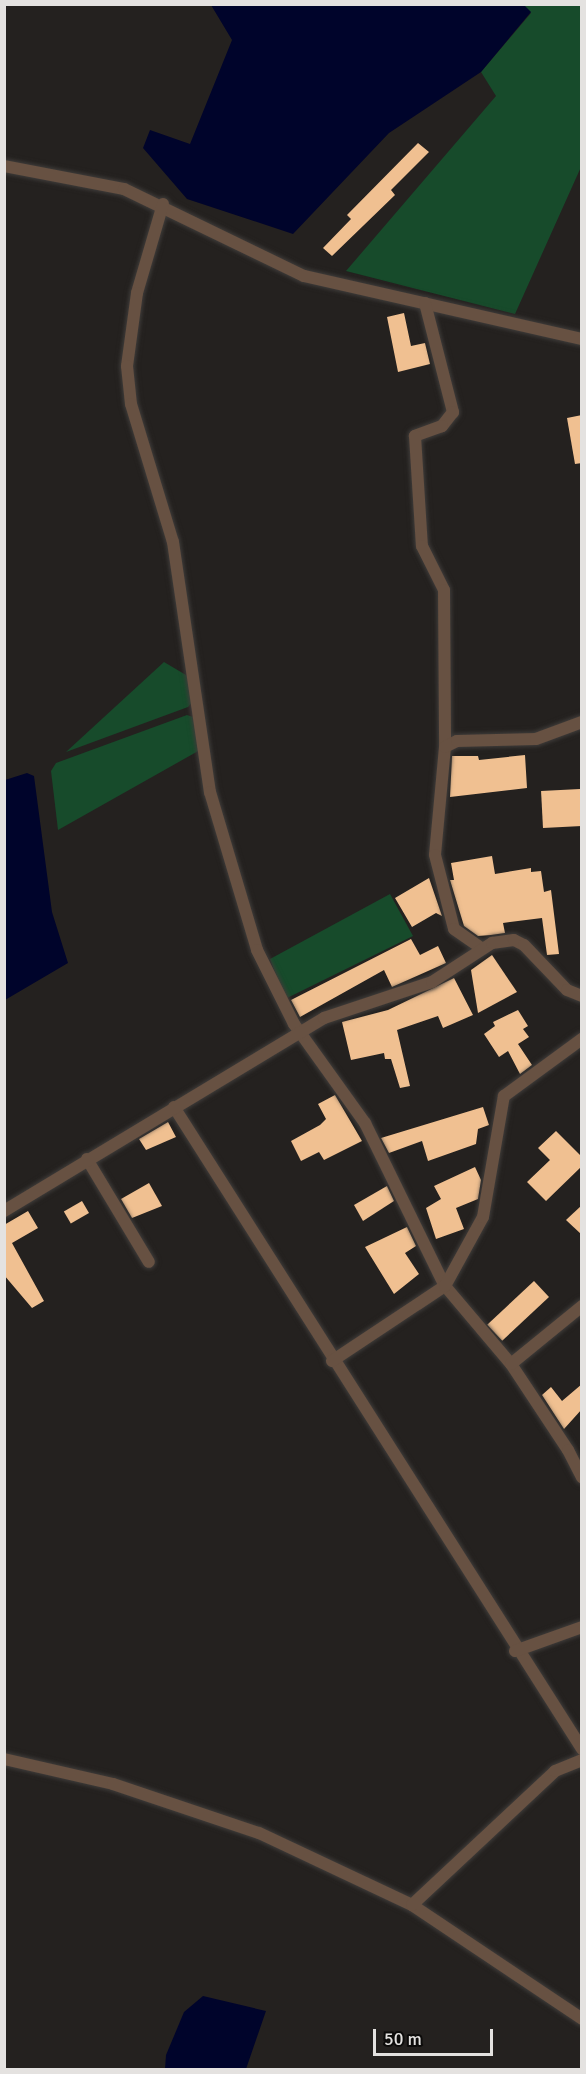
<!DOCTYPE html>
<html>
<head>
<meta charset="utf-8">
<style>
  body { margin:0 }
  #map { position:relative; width:586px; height:2074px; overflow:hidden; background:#24211f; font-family:Signika,sans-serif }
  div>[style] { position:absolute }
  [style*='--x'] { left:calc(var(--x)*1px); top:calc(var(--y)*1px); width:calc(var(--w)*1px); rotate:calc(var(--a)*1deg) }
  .green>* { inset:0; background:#174b2b }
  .water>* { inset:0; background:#00042b }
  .building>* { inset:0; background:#f0c091; transform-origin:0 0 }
  .roads { filter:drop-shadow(0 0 2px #3f3c3a) drop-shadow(0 0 2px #3f3c3a) }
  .street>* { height:12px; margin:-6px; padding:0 6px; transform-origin:6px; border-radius:6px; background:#675142 }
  span { translate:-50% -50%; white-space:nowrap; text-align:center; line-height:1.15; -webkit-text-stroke:6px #0c0b0a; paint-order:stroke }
  .frame { position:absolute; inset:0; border:6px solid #e4e2e0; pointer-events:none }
  .scale { position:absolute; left:373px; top:2029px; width:120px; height:27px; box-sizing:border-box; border:3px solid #e4e2e0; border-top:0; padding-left:8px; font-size:18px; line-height:21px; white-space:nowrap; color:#e4e2e0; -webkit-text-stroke:4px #0c0b0a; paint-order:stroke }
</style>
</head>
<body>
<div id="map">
  <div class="green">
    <div style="clip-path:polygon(523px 5px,581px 5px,581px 167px,515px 314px,346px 271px,496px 96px,481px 72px,531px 13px)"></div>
    <div style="clip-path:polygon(164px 662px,191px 678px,194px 700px,188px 707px,66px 752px)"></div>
    <div style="clip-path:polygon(187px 715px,193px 717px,200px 750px,58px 830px,51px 771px,56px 763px)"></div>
    <div style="clip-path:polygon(390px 894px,413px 936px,285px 999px,270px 959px)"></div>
  </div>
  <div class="water">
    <div style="clip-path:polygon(523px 4px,531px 12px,481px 72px,389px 133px,293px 234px,187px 199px,143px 148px,150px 130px,190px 144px,232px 40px,211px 5px)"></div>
    <div style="clip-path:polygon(27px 773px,34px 776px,52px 912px,68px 963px,5px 1000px,5px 780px)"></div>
    <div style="clip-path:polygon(203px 1996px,266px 2011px,246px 2069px,165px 2069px,166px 2055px,184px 2012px)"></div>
  </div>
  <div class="building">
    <div style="clip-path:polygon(418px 143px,429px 152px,391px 190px,395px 195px,332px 256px,323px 248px,351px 219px,347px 215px)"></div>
    <div style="clip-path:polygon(404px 313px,411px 346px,425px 343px,430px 364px,398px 372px,387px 317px)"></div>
    <div style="clip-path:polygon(582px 415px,582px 463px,575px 464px,567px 418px)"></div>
    <div style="clip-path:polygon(525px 755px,527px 788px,450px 797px,452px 756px,478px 756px,479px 760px)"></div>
    <div style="left:580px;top:789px;width:37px;height:39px;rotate:87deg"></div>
    <div style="clip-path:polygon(492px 856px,495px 874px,531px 868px,531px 872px,541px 871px,544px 892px,551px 890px,559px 954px,547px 955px,542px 918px,503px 923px,505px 933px,491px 935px,478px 936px,464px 926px,450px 880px,454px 880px,451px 863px)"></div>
    <div style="clip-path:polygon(429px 878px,442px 916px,436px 913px,412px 927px,395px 898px)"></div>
    <div style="clip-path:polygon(411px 939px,420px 955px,438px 946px,446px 963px,392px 987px,384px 970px,300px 1017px,291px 1000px)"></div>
    <div style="clip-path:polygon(492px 955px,517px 992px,478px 1013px,471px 970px)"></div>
    <div style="clip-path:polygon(454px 978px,473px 1015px,443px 1028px,438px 1016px,397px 1030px,410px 1086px,400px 1088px,391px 1059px,385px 1059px,384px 1053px,351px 1060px,342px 1022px,388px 1010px)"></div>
    <div style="clip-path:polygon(518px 1010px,528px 1026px,523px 1029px,529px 1037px,518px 1044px,532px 1065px,520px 1074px,508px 1051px,499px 1057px,484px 1034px,495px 1026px,493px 1022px)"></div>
    <div style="clip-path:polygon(335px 1095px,362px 1141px,324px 1160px,319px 1152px,301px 1161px,291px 1141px,320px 1125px,326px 1119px,318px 1104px)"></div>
    <div style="clip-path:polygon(483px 1107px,489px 1125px,478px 1129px,476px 1144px,428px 1161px,422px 1141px,389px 1153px,381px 1138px)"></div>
    <div style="clip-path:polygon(168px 1122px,176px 1137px,146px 1150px,139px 1139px)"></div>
    <div style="clip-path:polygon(556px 1131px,582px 1157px,582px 1166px,546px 1201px,527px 1182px,550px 1160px,538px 1148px)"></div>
    <div style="clip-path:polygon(475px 1167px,481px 1180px,478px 1199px,456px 1208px,464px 1229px,436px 1239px,426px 1208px,441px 1199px,434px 1186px)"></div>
    <div style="clip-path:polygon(149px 1183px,162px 1206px,132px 1218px,121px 1199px)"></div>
    <div style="clip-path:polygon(387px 1186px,394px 1201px,363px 1221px,354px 1205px)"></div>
    <div style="left:82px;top:1201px;width:14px;height:21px;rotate:60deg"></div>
    <div style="clip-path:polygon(582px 1205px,582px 1235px,566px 1220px)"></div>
    <div style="clip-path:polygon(28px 1211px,38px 1228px,12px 1243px,44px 1301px,32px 1308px,4px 1275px,4px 1225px)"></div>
    <div style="clip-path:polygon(407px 1227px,416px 1246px,405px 1253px,419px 1274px,394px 1294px,365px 1247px)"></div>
    <div style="left:534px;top:1281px;width:22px;height:64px;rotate:47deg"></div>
    <div style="clip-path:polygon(582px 1384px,582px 1409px,564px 1429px,542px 1395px,551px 1387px,562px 1401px)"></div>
  </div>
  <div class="roads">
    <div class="street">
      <div style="--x:4;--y:166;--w:122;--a:10.9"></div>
      <div style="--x:124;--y:189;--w:200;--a:25.8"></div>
      <div style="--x:304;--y:276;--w:285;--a:12.8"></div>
      <div style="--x:163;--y:204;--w:93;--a:106.3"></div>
      <div style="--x:137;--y:293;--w:74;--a:97.8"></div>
      <div style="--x:127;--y:366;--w:38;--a:84"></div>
      <div style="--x:131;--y:404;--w:144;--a:73.1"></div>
      <div style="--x:173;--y:542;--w:253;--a:81.6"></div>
      <div style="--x:210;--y:792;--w:165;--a:73.4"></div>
      <div style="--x:257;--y:950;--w:83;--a:63.4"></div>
      <div style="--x:294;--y:1024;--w:122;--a:54.4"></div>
      <div style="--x:365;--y:1123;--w:182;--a:63.9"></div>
      <div style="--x:445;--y:1286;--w:102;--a:49.8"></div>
      <div style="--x:511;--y:1364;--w:103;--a:56.5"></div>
      <div style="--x:568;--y:1450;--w:31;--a:63"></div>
      <div style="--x:425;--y:303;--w:113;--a:75.6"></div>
      <div style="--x:453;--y:412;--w:18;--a:128"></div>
      <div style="--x:442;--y:426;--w:29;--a:160"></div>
      <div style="--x:415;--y:436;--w:110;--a:86.4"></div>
      <div style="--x:422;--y:546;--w:49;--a:63.4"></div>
      <div style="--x:444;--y:590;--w:157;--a:89.6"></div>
      <div style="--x:445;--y:747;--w:108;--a:95.3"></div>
      <div style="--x:435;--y:855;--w:76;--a:75.6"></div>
      <div style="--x:454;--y:929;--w:33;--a:35"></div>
      <div style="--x:445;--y:747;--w:13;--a:-27"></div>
      <div style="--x:457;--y:741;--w:79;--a:-1.5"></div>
      <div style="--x:536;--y:739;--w:49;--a:-20.3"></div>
      <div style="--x:174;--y:1107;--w:761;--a:57.56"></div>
      <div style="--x:87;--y:1159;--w:120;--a:59"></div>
      <div style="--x:4;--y:1211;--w:374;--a:-31.1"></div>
      <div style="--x:324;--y:1018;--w:114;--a:-18.4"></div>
      <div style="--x:432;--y:982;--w:72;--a:-33"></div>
      <div style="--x:492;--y:943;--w:22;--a:-8"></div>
      <div style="--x:514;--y:940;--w:11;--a:27"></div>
      <div style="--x:524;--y:945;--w:62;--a:46.3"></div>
      <div style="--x:567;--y:990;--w:16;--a:22"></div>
      <div style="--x:332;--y:1361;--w:136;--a:-33.6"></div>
      <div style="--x:445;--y:1286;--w:79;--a:-61.2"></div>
      <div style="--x:483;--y:1217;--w:123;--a:-80.2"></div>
      <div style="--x:504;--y:1096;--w:97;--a:-36.2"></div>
      <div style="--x:511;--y:1364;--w:92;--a:-39.2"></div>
      <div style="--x:515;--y:1651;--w:71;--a:-19.7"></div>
      <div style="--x:4;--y:1759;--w:112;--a:12.9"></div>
      <div style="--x:113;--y:1784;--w:154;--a:18.6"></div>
      <div style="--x:259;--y:1833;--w:169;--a:25.2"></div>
      <div style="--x:412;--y:1905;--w:205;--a:33.8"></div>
      <div style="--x:412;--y:1905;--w:196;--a:-43.1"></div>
      <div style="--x:555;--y:1771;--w:29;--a:-22"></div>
    </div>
  </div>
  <div class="frame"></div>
  <div class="scale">50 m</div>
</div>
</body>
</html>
